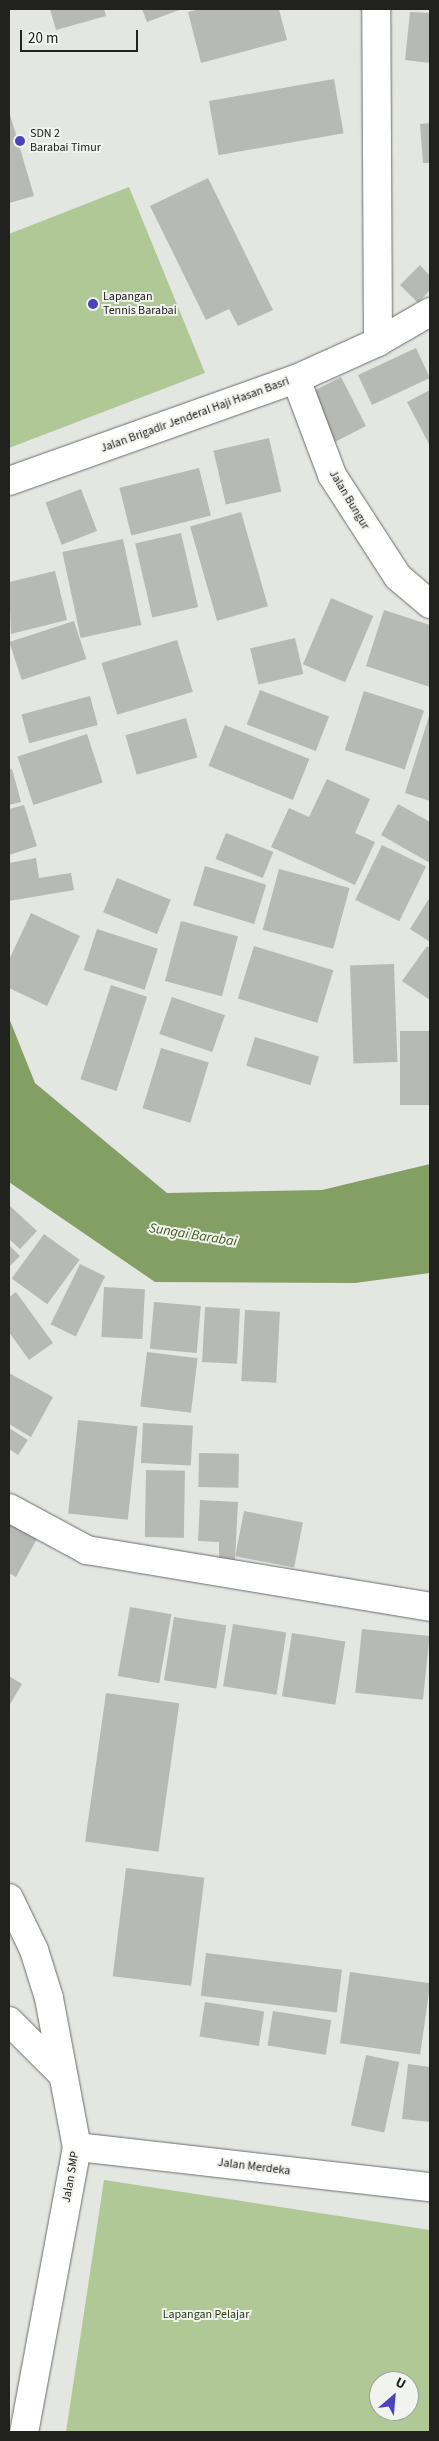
<!DOCTYPE html>
<html>
<head>
<meta charset="utf-8">
<style>
  body { margin:0 }
  #map { position:relative; width:439px; height:2441px; overflow:hidden; background:#e4e6e2; font-family:"Source Sans 3",sans-serif }
  div>[style] { position:absolute }
  [style*='--x'] { left:calc(var(--x)*1px); top:calc(var(--y)*1px); width:calc(var(--w)*1px); rotate:calc(var(--a)*1deg) }
  .green>* { inset:0; background:#afc896 }
  .water>* { inset:0; background:#839f63 }
  .building>* { inset:0; background:#b7b9b5; transform-origin:0 0 }
  .roads { filter:drop-shadow(0 0 1px #6b6d69) drop-shadow(0 0 1px #6b6d69) }
  .pedestrian>* { height:28px; margin:-14px; padding:0 14px; transform-origin:14px; border-radius:14px; background:#fff }
  .minor>* { height:28px; margin:-14px; padding:0 14px; transform-origin:14px; border-radius:14px; background:#fff }
  .secondary>* { height:28px; margin:-14px; padding:0 14px; transform-origin:14px; border-radius:14px; background:#fff }
  .dots>* { width:14px; height:14px; translate:-50% -50%; box-sizing:border-box; border:2px solid #f1f3ef; border-radius:50% }
  span { translate:-50% -50%; white-space:nowrap; text-align:center; line-height:1.15; -webkit-text-stroke:4px #f1f3ef; paint-order:stroke }
  .poi-label { font-size:12px; color:#212120 }
  .left { translate:0 -50%; text-align:left }
  .street-label { font-size:12px; color:#212120 }
  .park-label { font-size:12px; color:#2b3e12 }
  .water-label { font-size:14px; color:#3f5a1b; font-style:italic }
  .frame { position:absolute; inset:0; border:10px solid #212120; pointer-events:none }
  .north { position:absolute; left:369px; top:2371px; width:50px; height:50px; box-sizing:border-box; background:#f1f3ef; border:1px solid #9e9f9c; border-radius:50%; rotate:27deg; font-size:14px; font-weight:700; line-height:20px; text-align:center; color:#212120 }
  .north::after { content:''; display:block; margin:auto; width:18px; height:22px; background:#4a43b9; clip-path:polygon(50% 0,100% 100%,50% 72%,0 100%) }
  .scale { position:absolute; left:20px; top:30px; width:118px; height:22px; box-sizing:border-box; border:2px solid #212120; border-top:0; padding-left:6px; font-size:15px; line-height:18px; white-space:nowrap; color:#212120; -webkit-text-stroke:4px #f1f3ef; paint-order:stroke }
</style>
</head>
<body>
<div id="map">
  <div class="green">
    <div style="clip-path:polygon(129px 187px,205px 373px,9px 448px,9px 234px)"></div>
    <div style="clip-path:polygon(evenodd,104px 2180px,430px 2230px,430px 2432px,66px 2432px,104px 2180px,379px 2381px,409px 2381px,409px 2411px,379px 2411px,379px 2381px)"></div>
  </div>
  <div class="water">
    <div style="clip-path:polygon(9px 1018px,35px 1083px,167px 1193px,322px 1190px,430px 1164px,430px 1273px,355px 1283px,155px 1282px,9px 1182px)"></div>
  </div>
  <div class="building">
    <div style="clip-path:polygon(50px 9px,104px 9px,106px 16px,56px 30px)"></div>
    <div style="clip-path:polygon(142px 9px,182px 9px,147px 22px)"></div>
    <div style="clip-path:polygon(200px 9px,279px 9px,287px 40px,201px 63px,188px 12px)"></div>
    <div style="clip-path:polygon(410px 12px,430px 13px,430px 63px,405px 60px)"></div>
    <div style="left:334px;top:79px;width:55px;height:127px;rotate:80deg"></div>
    <div style="clip-path:polygon(9px 111px,34px 196px,9px 203px)"></div>
    <div style="clip-path:polygon(430px 123px,430px 163px,423px 163px,420px 124px)"></div>
    <div style="clip-path:polygon(208px 178px,273px 310px,238px 326px,229px 309px,206px 320px,150px 206px)"></div>
    <div style="clip-path:polygon(420px 265px,430px 276px,430px 290px,418px 303px,400px 285px)"></div>
    <div style="left:416px;top:348px;width:33px;height:64px;rotate:65deg"></div>
    <div style="left:341px;top:377px;width:55px;height:35px;rotate:63deg"></div>
    <div style="clip-path:polygon(430px 390px,430px 446px,407px 402px)"></div>
    <div style="left:269px;top:438px;width:55px;height:57px;rotate:77deg"></div>
    <div style="left:199px;top:468px;width:49px;height:82px;rotate:76deg"></div>
    <div style="left:81px;top:489px;width:45px;height:38px;rotate:69deg"></div>
    <div style="left:241px;top:512px;width:98px;height:53px;rotate:74deg"></div>
    <div style="left:181px;top:533px;width:76px;height:47px;rotate:77deg"></div>
    <div style="left:123px;top:539px;width:88px;height:62px;rotate:78deg"></div>
    <div style="clip-path:polygon(55px 571px,67px 620px,11px 634px,9px 582px)"></div>
    <div style="left:331px;top:598px;width:46px;height:72px;rotate:23deg"></div>
    <div style="clip-path:polygon(384px 610px,430px 625px,430px 687px,366px 666px)"></div>
    <div style="left:74px;top:621px;width:40px;height:68px;rotate:72deg"></div>
    <div style="left:295px;top:638px;width:37px;height:46px;rotate:77deg"></div>
    <div style="left:177px;top:640px;width:54px;height:79px;rotate:73deg"></div>
    <div style="left:260px;top:690px;width:74px;height:37px;rotate:21deg"></div>
    <div style="left:364px;top:691px;width:63px;height:62px;rotate:18deg"></div>
    <div style="left:90px;top:696px;width:30px;height:71px;rotate:75deg"></div>
    <div style="clip-path:polygon(430px 713px,430px 801px,405px 793px)"></div>
    <div style="left:186px;top:718px;width:41px;height:63px;rotate:74deg"></div>
    <div style="left:225px;top:725px;width:91px;height:44px;rotate:22deg"></div>
    <div style="left:87px;top:734px;width:51px;height:73px;rotate:72deg"></div>
    <div style="clip-path:polygon(12px 769px,21px 802px,9px 805px,9px 770px)"></div>
    <div style="clip-path:polygon(327px 779px,370px 799px,355px 833px,375px 842px,355px 885px,271px 847px,289px 808px,309px 817px)"></div>
    <div style="clip-path:polygon(398px 804px,430px 822px,430px 863px,381px 835px)"></div>
    <div style="clip-path:polygon(24px 805px,37px 846px,9px 855px,9px 809px)"></div>
    <div style="left:226px;top:833px;width:51px;height:28px;rotate:22deg"></div>
    <div style="left:382px;top:845px;width:49px;height:61px;rotate:26deg"></div>
    <div style="clip-path:polygon(36px 858px,39px 878px,71px 873px,74px 890px,9px 901px,9px 863px)"></div>
    <div style="left:205px;top:866px;width:64px;height:41px;rotate:17deg"></div>
    <div style="left:279px;top:869px;width:73px;height:63px;rotate:15deg"></div>
    <div style="left:117px;top:878px;width:58px;height:37px;rotate:22deg"></div>
    <div style="clip-path:polygon(430px 897px,430px 942px,410px 929px)"></div>
    <div style="clip-path:polygon(31px 913px,80px 936px,47px 1006px,9px 988px,9px 960px)"></div>
    <div style="left:181px;top:921px;width:59px;height:62px;rotate:15deg"></div>
    <div style="left:97px;top:929px;width:64px;height:43px;rotate:18deg"></div>
    <div style="left:254px;top:946px;width:83px;height:55px;rotate:17deg"></div>
    <div style="clip-path:polygon(427px 946px,430px 948px,430px 1000px,402px 981px)"></div>
    <div style="left:394px;top:964px;width:98px;height:44px;rotate:88deg"></div>
    <div style="left:111px;top:985px;width:38px;height:99px;rotate:18deg"></div>
    <div style="left:172px;top:997px;width:56px;height:39px;rotate:19deg"></div>
    <div style="left:400px;top:1031px;width:30px;height:74px"></div>
    <div style="left:255px;top:1037px;width:67px;height:30px;rotate:17deg"></div>
    <div style="left:161px;top:1048px;width:50px;height:63px;rotate:17deg"></div>
    <div style="clip-path:polygon(9px 1205px,37px 1231px,20px 1249px,9px 1239px)"></div>
    <div style="left:44px;top:1234px;width:44px;height:55px;rotate:36deg"></div>
    <div style="clip-path:polygon(9px 1245px,20px 1256px,9px 1267px)"></div>
    <div style="left:80px;top:1264px;width:28px;height:67px;rotate:26deg"></div>
    <div style="left:104px;top:1287px;width:41px;height:50px;rotate:3deg"></div>
    <div style="clip-path:polygon(16px 1292px,53px 1343px,29px 1360px,9px 1332px,9px 1297px)"></div>
    <div style="left:154px;top:1302px;width:47px;height:47px;rotate:5deg"></div>
    <div style="left:205px;top:1307px;width:35px;height:55px;rotate:3deg"></div>
    <div style="left:245px;top:1310px;width:35px;height:71px;rotate:3deg"></div>
    <div style="left:147px;top:1352px;width:51px;height:55px;rotate:7deg"></div>
    <div style="clip-path:polygon(9px 1373px,53px 1397px,31px 1437px,9px 1424px)"></div>
    <div style="left:78px;top:1420px;width:60px;height:94px;rotate:6deg"></div>
    <div style="left:143px;top:1423px;width:50px;height:40px;rotate:3deg"></div>
    <div style="clip-path:polygon(9px 1428px,28px 1440px,18px 1455px,9px 1449px)"></div>
    <div style="left:199px;top:1453px;width:40px;height:34px;rotate:1deg"></div>
    <div style="left:146px;top:1470px;width:39px;height:67px;rotate:1deg"></div>
    <div style="clip-path:polygon(200px 1500px,238px 1502px,235px 1560px,219px 1559px,219px 1542px,198px 1541px)"></div>
    <div style="left:244px;top:1511px;width:60px;height:46px;rotate:11deg"></div>
    <div style="clip-path:polygon(9px 1519px,39px 1535px,16px 1577px,9px 1573px)"></div>
    <div style="left:130px;top:1607px;width:42px;height:70px;rotate:10deg"></div>
    <div style="left:174px;top:1617px;width:53px;height:64px;rotate:9deg"></div>
    <div style="left:233px;top:1624px;width:54px;height:63px;rotate:9deg"></div>
    <div style="left:362px;top:1629px;width:68px;height:64px;rotate:6deg"></div>
    <div style="left:292px;top:1633px;width:54px;height:64px;rotate:9deg"></div>
    <div style="clip-path:polygon(9px 1676px,22px 1684px,9px 1706px)"></div>
    <div style="left:106px;top:1693px;width:74px;height:150px;rotate:8deg"></div>
    <div style="left:126px;top:1868px;width:79px;height:109px;rotate:7deg"></div>
    <div style="left:206px;top:1953px;width:137px;height:43px;rotate:7deg"></div>
    <div style="left:350px;top:1972px;width:81px;height:72px;rotate:8deg"></div>
    <div style="left:205px;top:2002px;width:60px;height:35px;rotate:9deg"></div>
    <div style="left:273px;top:2011px;width:59px;height:35px;rotate:9deg"></div>
    <div style="left:366px;top:2055px;width:34px;height:72px;rotate:12deg"></div>
    <div style="clip-path:polygon(408px 2064px,430px 2067px,430px 2122px,402px 2119px)"></div>
  </div>
  <div class="roads">
    <div class="pedestrian">
      <div style="--x:9;--y:1508;--w:89;--a:28.3"></div>
      <div style="--x:87;--y:1550;--w:348;--a:9.4"></div>
    </div>
    <div class="minor">
      <div style="--x:378;--y:342;--w:60;--a:-30"></div>
      <div style="--x:296;--y:379;--w:103;--a:69.4"></div>
      <div style="--x:332;--y:475;--w:121;--a:57.1"></div>
      <div style="--x:398;--y:577;--w:42;--a:40.2"></div>
      <div style="--x:9;--y:1898;--w:58;--a:64.3"></div>
      <div style="--x:34;--y:1950;--w:50;--a:72.6"></div>
      <div style="--x:49;--y:1998;--w:152;--a:79.4"></div>
      <div style="--x:77;--y:2147;--w:290;--a:100.5"></div>
      <div style="--x:9;--y:2021;--w:74;--a:45"></div>
      <div style="--x:77;--y:2147;--w:355;--a:6.5"></div>
    </div>
    <div class="secondary">
      <div style="--x:9;--y:481;--w:305;--a:-19.6"></div>
      <div style="--x:296;--y:379;--w:90;--a:-24.3"></div>
      <div style="--x:378;--y:342;--w:333;--a:-90.3"></div>
    </div>
  </div>
  <div class="dots">
    <div style="left:20px;top:141px;background:#4a43b9"></div>
    <div style="left:93px;top:304px;background:#4a43b9"></div>
  </div>
  <div class="poi-label">
    <span class="left" style="left:30px;top:141px">SDN 2<br>Barabai Timur</span>
    <span class="left" style="left:103px;top:304px">Lapangan<br>Tennis Barabai</span>
  </div>
  <div class="street-label">
    <span style="left:195px;top:415px;rotate:-20deg">Jalan Brigadir Jenderal Haji Hasan Basri</span>
    <span style="left:349px;top:500px;rotate:59deg">Jalan Bungur</span>
    <span style="left:254px;top:2167px;rotate:7deg">Jalan Merdeka</span>
    <span style="left:71px;top:2177px;rotate:-80deg">Jalan SMP</span>
  </div>
  <div class="park-label">
    <span style="left:206px;top:2315px">Lapangan Pelajar</span>
  </div>
  <div class="water-label">
    <span style="left:193px;top:1235px;rotate:9deg">Sungai Barabai</span>
  </div>
  <div class="frame"></div>
  <div class="north">U</div>
  <div class="scale">20 m</div>
</div>
</body>
</html>
